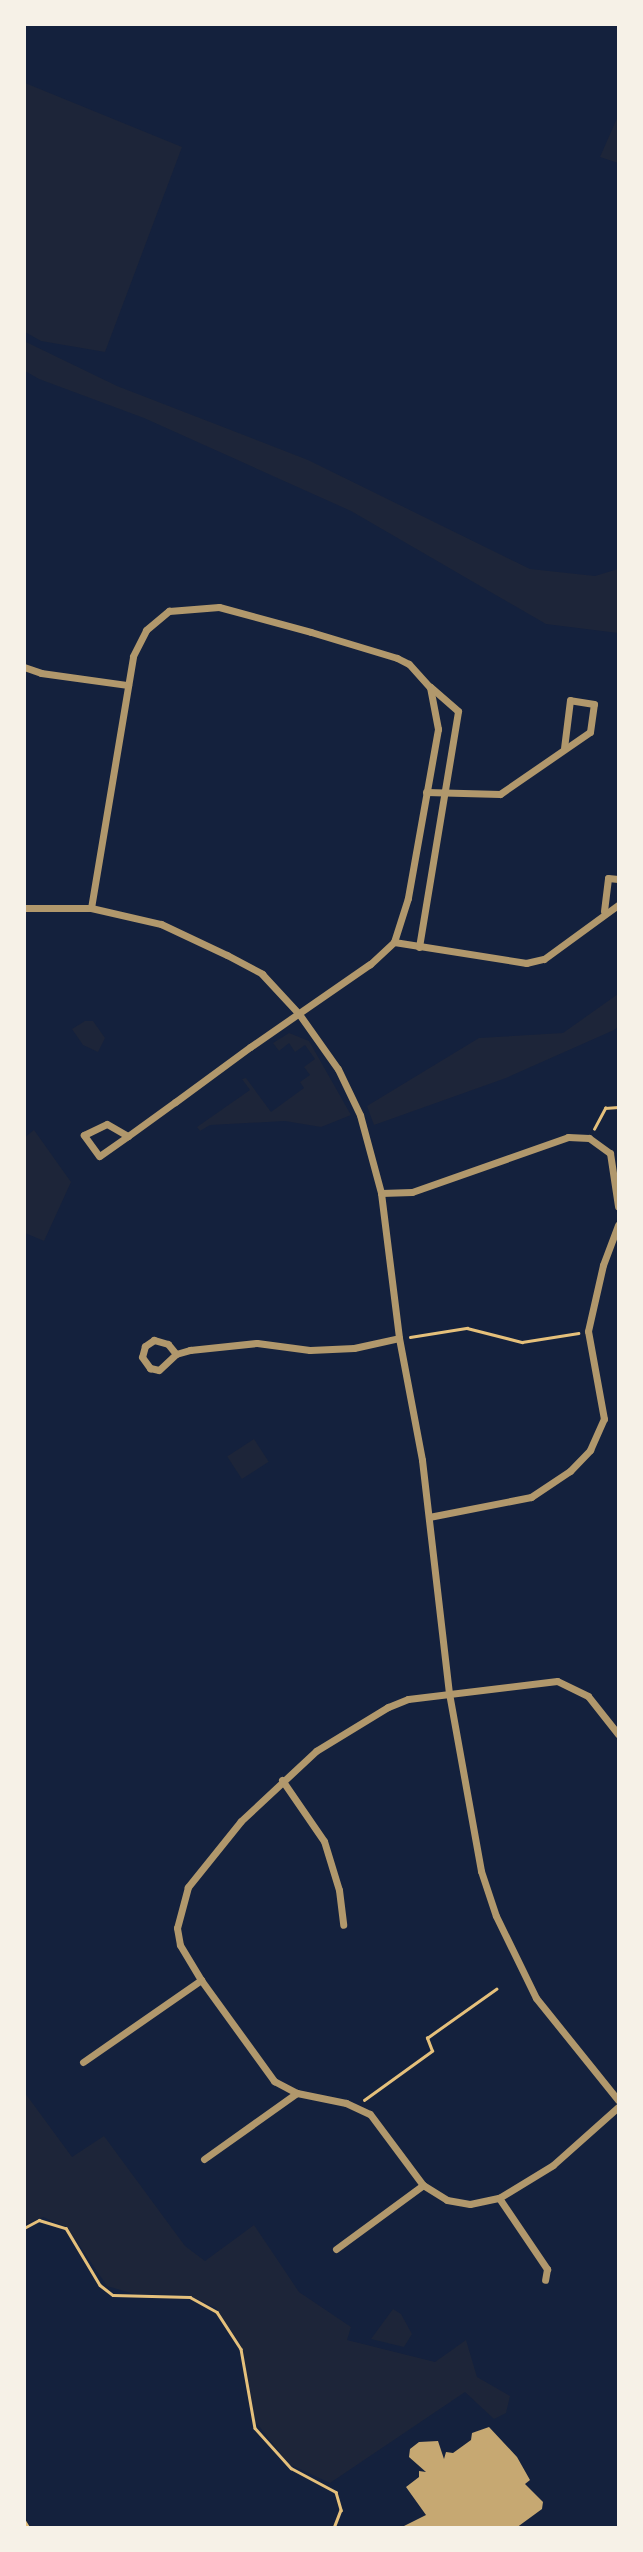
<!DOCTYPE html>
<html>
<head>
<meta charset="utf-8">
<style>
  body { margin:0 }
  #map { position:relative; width:643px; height:2552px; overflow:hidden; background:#14213d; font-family:Manrope,sans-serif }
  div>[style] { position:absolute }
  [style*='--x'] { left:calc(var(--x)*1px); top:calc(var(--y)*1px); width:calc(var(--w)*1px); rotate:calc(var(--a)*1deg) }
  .green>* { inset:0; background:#1d2539; transform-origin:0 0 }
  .building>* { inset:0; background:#c6a872 }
  .path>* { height:2.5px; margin:-1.25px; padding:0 1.25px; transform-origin:1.25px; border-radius:1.25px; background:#e5c07b }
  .minor>* { height:7px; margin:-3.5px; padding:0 3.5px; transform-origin:3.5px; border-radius:3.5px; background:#b1986c }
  span { translate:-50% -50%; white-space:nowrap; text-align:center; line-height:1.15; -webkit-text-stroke:5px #f6f1e7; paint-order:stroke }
  .frame { position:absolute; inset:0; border:26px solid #f6f1e7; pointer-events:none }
</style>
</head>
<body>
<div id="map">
  <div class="green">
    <div style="clip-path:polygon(25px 83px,182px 147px,105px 352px,41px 341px,25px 332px)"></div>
    <div style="clip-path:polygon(618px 116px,618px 163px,600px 157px)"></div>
    <div style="clip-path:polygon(24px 341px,117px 386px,308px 460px,530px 569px,595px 576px,618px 569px,618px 633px,546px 624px,351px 511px,144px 418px,39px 379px,25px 371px)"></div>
    <div style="clip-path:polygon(618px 994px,618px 1027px,614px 1030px,506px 1078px,374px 1125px,367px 1106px,479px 1038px,563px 1033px)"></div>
    <div style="clip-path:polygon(85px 1021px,93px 1021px,105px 1038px,98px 1052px,83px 1045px,72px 1029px)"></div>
    <div style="clip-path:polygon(289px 1033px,309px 1041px,351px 1115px,321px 1127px,285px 1121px,210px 1125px,200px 1131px,197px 1127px,250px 1090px,242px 1079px,246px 1078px,271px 1112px,304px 1088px,300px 1082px,310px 1075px,304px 1067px,315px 1059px,305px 1045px,295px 1052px,289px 1043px,279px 1051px,273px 1043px)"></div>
    <div style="clip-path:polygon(34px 1130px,71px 1182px,44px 1241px,25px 1233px,25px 1137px)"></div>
    <div style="left:254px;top:1439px;width:27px;height:32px;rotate:57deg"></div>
    <div style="clip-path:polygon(25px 2093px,72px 2157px,104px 2136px,185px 2246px,205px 2261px,254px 2225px,299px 2292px,351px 2327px,347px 2340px,435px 2362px,466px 2340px,477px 2377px,510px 2396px,506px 2413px,494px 2419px,465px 2392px,330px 2483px,289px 2464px,255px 2421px,242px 2347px,216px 2308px,188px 2295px,134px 2294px,107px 2286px,67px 2227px,43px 2217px,25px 2224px)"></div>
    <div style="clip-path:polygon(393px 2309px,401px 2314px,412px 2334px,404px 2347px,371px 2339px)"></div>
  </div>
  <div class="building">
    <div style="clip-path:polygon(489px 2427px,517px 2457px,530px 2480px,525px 2484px,543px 2502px,542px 2509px,516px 2528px,400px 2528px,426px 2515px,406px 2487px,419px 2477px,419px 2471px,426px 2472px,409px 2457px,410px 2449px,419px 2442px,438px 2441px,444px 2459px,446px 2452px,453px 2453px,471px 2440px,472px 2433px)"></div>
  </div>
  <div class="path">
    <div style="--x:594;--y:1129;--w:24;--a:-62"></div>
    <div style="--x:605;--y:1108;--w:13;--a:-4"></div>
    <div style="--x:410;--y:1337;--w:58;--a:-9"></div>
    <div style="--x:467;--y:1328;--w:57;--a:14.3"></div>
    <div style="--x:522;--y:1342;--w:57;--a:-9.1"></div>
    <div style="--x:364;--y:2100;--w:84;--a:-35.8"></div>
    <div style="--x:432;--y:2051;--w:14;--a:-111"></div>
    <div style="--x:427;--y:2038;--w:85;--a:-35.4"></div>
    <div style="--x:24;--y:2228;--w:17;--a:-28"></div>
    <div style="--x:39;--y:2220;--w:28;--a:17"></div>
    <div style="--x:66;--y:2228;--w:66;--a:59.2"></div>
    <div style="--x:100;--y:2285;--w:16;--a:38"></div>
    <div style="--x:113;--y:2295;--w:77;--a:1.5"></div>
    <div style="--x:190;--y:2297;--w:31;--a:29"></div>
    <div style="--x:217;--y:2312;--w:44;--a:57"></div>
    <div style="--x:241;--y:2349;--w:80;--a:80"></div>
    <div style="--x:255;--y:2428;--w:54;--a:48"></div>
    <div style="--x:291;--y:2468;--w:51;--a:28.1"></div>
    <div style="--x:336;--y:2492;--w:19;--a:74"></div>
    <div style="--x:341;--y:2510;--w:19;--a:111"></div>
    <div style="--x:24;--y:2520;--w:9;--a:58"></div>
  </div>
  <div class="minor">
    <div style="--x:24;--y:667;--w:18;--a:19"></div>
    <div style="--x:41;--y:673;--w:88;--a:7.9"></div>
    <div style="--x:426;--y:792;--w:74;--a:1.5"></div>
    <div style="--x:500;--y:794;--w:109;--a:-34.6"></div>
    <div style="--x:590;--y:732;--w:28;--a:-82"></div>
    <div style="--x:594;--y:704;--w:24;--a:-171"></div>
    <div style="--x:570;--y:700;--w:48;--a:97.1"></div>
    <div style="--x:24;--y:908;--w:67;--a:0"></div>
    <div style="--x:91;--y:908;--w:72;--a:12.9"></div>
    <div style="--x:161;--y:924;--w:73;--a:25.2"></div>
    <div style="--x:227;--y:955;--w:40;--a:28"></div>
    <div style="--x:262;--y:974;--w:54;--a:47.2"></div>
    <div style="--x:299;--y:1014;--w:67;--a:54.7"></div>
    <div style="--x:338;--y:1069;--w:51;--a:64.4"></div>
    <div style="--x:360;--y:1115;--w:81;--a:74.9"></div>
    <div style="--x:381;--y:1193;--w:146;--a:82.9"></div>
    <div style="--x:399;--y:1338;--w:124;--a:79.3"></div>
    <div style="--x:422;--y:1460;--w:235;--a:83.4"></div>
    <div style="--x:449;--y:1693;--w:181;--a:79.8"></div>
    <div style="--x:481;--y:1871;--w:47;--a:71.6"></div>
    <div style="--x:496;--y:1916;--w:91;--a:64"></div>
    <div style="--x:536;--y:1998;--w:131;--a:51.2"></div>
    <div style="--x:91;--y:908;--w:255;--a:-80.5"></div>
    <div style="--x:133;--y:656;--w:29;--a:-63"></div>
    <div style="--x:146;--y:630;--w:30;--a:-40"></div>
    <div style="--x:169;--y:611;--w:50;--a:-4.6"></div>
    <div style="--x:219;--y:607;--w:95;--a:15.2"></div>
    <div style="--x:311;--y:632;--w:90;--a:16.8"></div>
    <div style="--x:397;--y:658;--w:13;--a:27"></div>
    <div style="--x:409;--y:664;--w:31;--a:48"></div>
    <div style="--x:430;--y:687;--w:43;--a:79.2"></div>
    <div style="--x:438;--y:729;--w:172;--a:100.1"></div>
    <div style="--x:408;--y:898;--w:46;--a:107.7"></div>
    <div style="--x:394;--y:942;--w:33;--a:137"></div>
    <div style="--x:370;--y:964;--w:146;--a:145.3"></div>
    <div style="--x:250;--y:1047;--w:93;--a:143.7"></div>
    <div style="--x:175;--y:1102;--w:58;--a:144.1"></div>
    <div style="--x:128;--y:1136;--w:35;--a:145"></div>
    <div style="--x:99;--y:1156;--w:26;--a:-126"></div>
    <div style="--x:84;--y:1135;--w:25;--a:-26"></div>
    <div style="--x:107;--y:1124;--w:24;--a:30"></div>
    <div style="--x:604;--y:911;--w:33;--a:-83"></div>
    <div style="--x:608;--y:878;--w:10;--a:6"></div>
    <div style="--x:394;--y:942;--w:134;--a:9"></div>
    <div style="--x:526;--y:963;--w:18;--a:-13"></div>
    <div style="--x:544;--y:959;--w:92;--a:-36.1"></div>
    <div style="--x:419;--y:947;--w:239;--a:-80.6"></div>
    <div style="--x:458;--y:711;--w:37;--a:-139"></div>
    <div style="--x:381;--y:1193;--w:31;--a:-2"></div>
    <div style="--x:412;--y:1192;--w:165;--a:-19.4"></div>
    <div style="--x:568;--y:1137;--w:21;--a:3"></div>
    <div style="--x:589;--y:1138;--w:26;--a:36"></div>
    <div style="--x:610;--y:1153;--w:54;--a:81.4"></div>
    <div style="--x:176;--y:1354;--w:13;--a:-129"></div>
    <div style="--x:168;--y:1344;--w:15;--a:-164"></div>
    <div style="--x:154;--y:1340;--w:11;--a:146"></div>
    <div style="--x:145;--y:1346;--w:11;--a:105"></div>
    <div style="--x:142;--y:1357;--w:14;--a:54"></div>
    <div style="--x:150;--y:1368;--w:9;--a:13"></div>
    <div style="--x:159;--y:1370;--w:23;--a:-43"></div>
    <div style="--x:176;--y:1354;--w:15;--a:-16"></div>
    <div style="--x:190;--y:1350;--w:67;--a:-6"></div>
    <div style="--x:257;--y:1343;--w:53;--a:7.5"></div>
    <div style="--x:310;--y:1350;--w:44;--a:-2.6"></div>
    <div style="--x:354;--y:1348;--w:46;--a:-12.5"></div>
    <div style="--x:429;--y:1517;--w:104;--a:-11.1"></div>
    <div style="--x:531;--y:1497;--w:47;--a:-33.7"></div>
    <div style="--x:570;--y:1471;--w:29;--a:-46"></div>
    <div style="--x:590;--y:1450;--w:34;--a:-66"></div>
    <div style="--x:604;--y:1419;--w:89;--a:-100.3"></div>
    <div style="--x:588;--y:1331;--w:68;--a:-77.2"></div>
    <div style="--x:603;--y:1265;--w:43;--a:-69.4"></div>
    <div style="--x:618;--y:1734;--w:48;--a:-128.3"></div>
    <div style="--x:588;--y:1696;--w:34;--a:-154"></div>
    <div style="--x:557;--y:1681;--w:150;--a:173.1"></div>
    <div style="--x:408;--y:1699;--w:22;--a:158"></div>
    <div style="--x:388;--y:1707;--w:84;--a:148.6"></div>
    <div style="--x:316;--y:1751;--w:103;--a:137"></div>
    <div style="--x:241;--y:1821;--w:85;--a:128.8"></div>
    <div style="--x:188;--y:1887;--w:42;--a:105"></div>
    <div style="--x:177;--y:1928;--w:17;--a:80"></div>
    <div style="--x:180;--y:1945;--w:41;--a:59"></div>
    <div style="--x:201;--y:1980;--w:125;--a:54.1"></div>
    <div style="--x:274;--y:2081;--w:26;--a:28"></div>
    <div style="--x:297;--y:2093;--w:50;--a:11.5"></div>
    <div style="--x:346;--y:2103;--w:26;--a:25"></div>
    <div style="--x:370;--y:2114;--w:89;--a:53.3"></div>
    <div style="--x:423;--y:2185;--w:28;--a:32"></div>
    <div style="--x:447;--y:2200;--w:23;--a:10"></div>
    <div style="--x:470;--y:2204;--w:30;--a:-12"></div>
    <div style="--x:499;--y:2198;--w:63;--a:-31.4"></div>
    <div style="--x:553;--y:2165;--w:87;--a:-41.7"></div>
    <div style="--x:282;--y:1780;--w:74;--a:55.5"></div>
    <div style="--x:324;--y:1841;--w:51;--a:73"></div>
    <div style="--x:339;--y:1890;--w:35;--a:83"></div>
    <div style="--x:83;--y:2062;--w:144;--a:-34.8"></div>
    <div style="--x:204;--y:2159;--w:114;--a:-35.4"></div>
    <div style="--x:499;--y:2198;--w:86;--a:55.9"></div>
    <div style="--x:547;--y:2269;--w:11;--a:100"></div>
    <div style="--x:336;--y:2249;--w:108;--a:-36.3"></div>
  </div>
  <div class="frame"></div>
</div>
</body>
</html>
